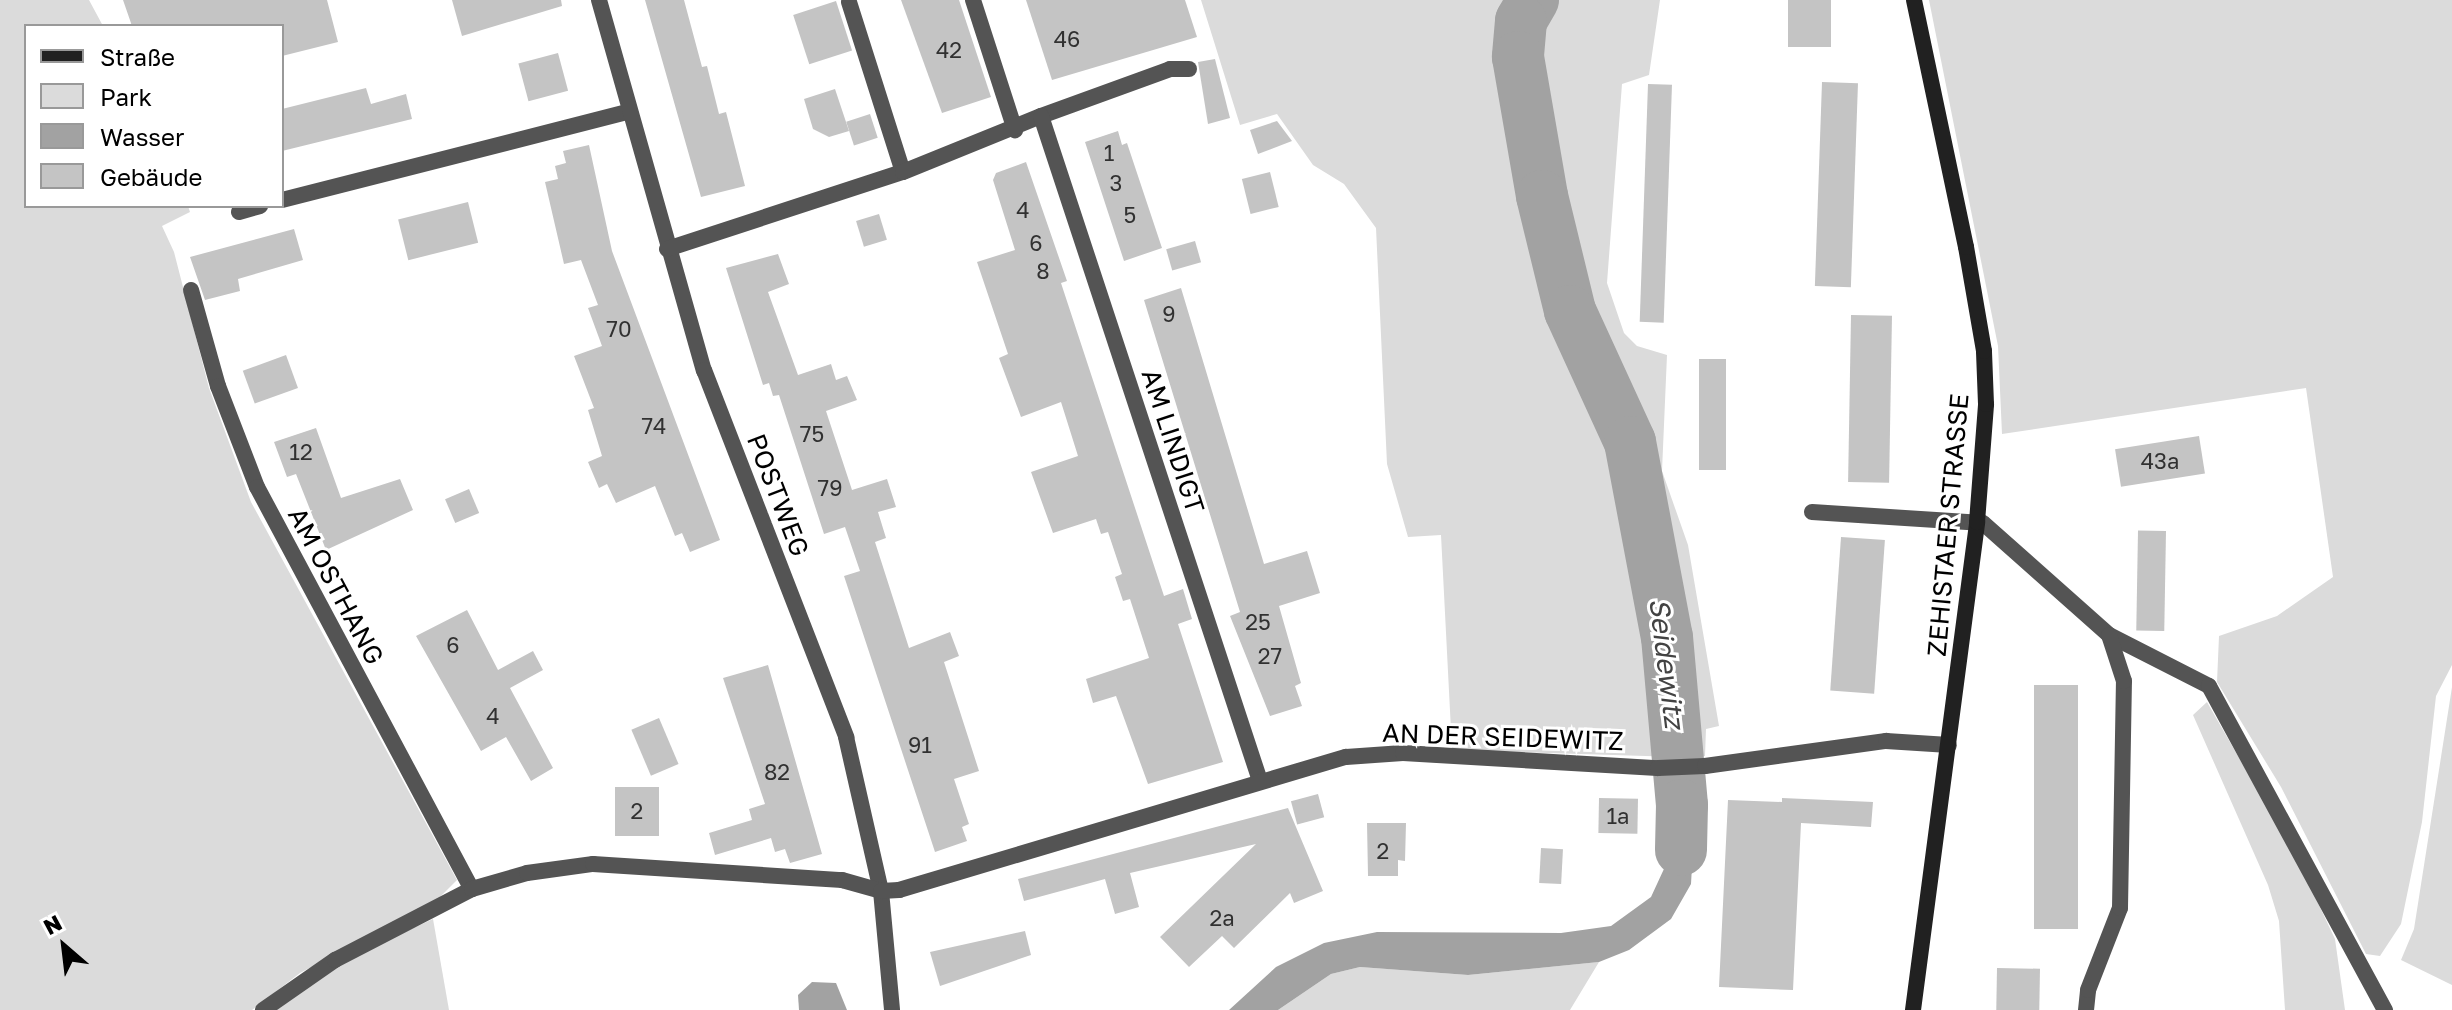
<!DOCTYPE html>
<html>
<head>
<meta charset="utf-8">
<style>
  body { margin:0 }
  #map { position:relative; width:2452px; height:1010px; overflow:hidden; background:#fff; font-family:"Golos Text",sans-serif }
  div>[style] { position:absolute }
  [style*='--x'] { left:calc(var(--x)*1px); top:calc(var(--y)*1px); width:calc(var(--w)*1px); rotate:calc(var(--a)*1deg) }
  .green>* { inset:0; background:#dbdbdb }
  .water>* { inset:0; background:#a2a2a2 }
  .river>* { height:52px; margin:-26px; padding:0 26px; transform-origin:26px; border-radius:26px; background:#a2a2a2 }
  .building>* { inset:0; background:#c4c4c4; transform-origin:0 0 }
  .service>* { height:16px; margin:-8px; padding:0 8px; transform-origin:8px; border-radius:8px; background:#545454 }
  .minor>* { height:16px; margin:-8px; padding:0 8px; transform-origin:8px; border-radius:8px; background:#545454 }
  .secondary>* { height:16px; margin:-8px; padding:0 8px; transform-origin:8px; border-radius:8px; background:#212121 }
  span { translate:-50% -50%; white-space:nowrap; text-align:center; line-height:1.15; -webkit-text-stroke:6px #fff; paint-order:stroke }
  .number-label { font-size:22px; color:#313131 }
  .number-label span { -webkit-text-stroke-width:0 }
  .street-label { font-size:26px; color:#000 }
  .water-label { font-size:28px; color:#434343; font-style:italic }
  .legend { position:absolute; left:24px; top:24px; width:260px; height:184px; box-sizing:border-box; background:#fff; border:2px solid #999; margin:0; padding:10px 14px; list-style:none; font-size:24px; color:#000 }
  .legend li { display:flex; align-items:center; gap:16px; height:40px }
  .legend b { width:40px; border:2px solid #999 }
  .north { position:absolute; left:24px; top:906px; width:80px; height:80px; -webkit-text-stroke:6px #fff; paint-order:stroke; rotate:332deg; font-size:22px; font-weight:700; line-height:32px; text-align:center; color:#000 }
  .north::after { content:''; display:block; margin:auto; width:28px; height:36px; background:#000; clip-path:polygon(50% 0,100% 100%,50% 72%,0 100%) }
</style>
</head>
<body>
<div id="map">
  <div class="green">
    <div style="clip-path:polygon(0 0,89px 0,103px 26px,26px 26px,26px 206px,188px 206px,190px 212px,162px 226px,174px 252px,209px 388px,251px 502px,457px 880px,437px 900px,300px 973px,252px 1010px,0 1010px)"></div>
    <div style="clip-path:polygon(1201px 0,1520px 0,1512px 15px,1542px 196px,1570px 311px,1630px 443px,1667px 637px,1678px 757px,1452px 750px,1441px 535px,1408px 537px,1387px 464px,1376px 228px,1344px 184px,1313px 165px,1277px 114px,1240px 125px)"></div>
    <div style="clip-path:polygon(1542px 0,1660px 0,1649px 75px,1622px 84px,1607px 283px,1624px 333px,1637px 346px,1667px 355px,1662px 471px,1688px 545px,1719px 726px,1706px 729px,1705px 756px,1695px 757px,1663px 530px,1643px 456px,1582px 305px,1561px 228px,1529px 54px,1528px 26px)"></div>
    <div style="clip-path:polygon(1929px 0,2452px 0,2452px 665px,2436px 696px,2422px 822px,2401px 924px,2380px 956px,2366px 954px,2281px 787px,2217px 682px,2219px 636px,2277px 616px,2333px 577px,2306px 388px,2002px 434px,1998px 346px)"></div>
    <div style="clip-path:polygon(2452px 687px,2452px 985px,2401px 960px,2414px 929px)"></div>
    <div style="clip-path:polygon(2207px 702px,2298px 861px,2335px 939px,2345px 1010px,2285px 1010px,2279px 921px,2268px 885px,2193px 715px)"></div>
    <div style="clip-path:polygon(433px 919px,449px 1010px,272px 1010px,336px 964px)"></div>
    <div style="clip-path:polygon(1599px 962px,1570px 1010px,1278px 1010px,1331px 974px,1360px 967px,1468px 975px)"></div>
  </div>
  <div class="water">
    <div style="clip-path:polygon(1520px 0,1542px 0,1528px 26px,1529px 54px,1561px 228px,1582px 305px,1643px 456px,1663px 530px,1695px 757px,1678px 757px,1667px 636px,1630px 442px,1570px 311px,1542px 196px,1530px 113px,1518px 57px,1513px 55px,1512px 15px)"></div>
    <div style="clip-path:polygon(1697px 777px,1691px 884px,1671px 919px,1629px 950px,1599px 962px,1468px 975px,1360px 967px,1331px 974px,1278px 1010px,1229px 1010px,1276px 967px,1324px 943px,1377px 932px,1561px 933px,1611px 926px,1651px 897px,1669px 858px,1659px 779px)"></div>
    <div style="clip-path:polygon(812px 982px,836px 983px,847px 1010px,799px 1010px,798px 995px)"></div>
  </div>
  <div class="river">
    <div style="--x:1533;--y:0;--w:24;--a:120"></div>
    <div style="--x:1521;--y:21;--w:36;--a:95"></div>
    <div style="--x:1518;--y:57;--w:141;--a:80.2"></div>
    <div style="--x:1542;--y:196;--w:118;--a:76.3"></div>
    <div style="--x:1570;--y:311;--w:144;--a:65.4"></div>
    <div style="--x:1630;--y:442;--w:198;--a:79.3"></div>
    <div style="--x:1667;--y:637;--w:169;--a:84.9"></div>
    <div style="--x:1682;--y:805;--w:45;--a:91.3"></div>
  </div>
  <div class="building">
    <div style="clip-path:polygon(123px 0,327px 0,338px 42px,282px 56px,282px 26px,132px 26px)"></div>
    <div style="clip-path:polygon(452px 0,561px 0,562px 6px,462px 36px)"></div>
    <div style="clip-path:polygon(645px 0,684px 0,702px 67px,707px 66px,719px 114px,726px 112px,745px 186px,701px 197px)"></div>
    <div style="clip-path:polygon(901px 0,959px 0,991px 97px,942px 113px)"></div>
    <div style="clip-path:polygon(1026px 0,1185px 0,1197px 37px,1052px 80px)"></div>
    <div style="left:1788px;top:0;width:43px;height:47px"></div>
    <div style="left:836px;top:1px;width:52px;height:45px;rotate:72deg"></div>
    <div style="left:558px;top:53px;width:39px;height:41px;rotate:75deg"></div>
    <div style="clip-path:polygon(1215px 59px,1230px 118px,1208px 124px,1198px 62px)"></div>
    <div style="left:1822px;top:82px;width:36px;height:204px;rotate:2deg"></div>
    <div style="left:1648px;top:84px;width:24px;height:238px;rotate:2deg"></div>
    <div style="clip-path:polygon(366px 88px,371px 104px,406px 94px,412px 119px,282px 151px,282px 109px)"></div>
    <div style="clip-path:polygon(835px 89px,849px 131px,829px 137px,813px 129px,804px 99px)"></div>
    <div style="left:870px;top:114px;width:25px;height:25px;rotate:72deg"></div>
    <div style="clip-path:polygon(1277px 121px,1292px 141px,1258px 154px,1250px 130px)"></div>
    <div style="clip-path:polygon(1118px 131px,1122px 145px,1127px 143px,1162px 248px,1124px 261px,1085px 142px)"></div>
    <div style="clip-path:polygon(589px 145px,612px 251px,720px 540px,690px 552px,682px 533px,675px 536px,655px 486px,616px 503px,607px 484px,599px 488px,588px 462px,602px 456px,588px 410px,594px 408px,574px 356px,602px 346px,588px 308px,598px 305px,581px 260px,564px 264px,545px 182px,558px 179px,555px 166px,566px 163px,563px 151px)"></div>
    <div style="clip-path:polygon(1026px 162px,1067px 281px,1061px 283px,1164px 596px,1183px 589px,1192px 619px,1178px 624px,1223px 762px,1148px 784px,1116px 696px,1093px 703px,1086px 679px,1149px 658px,1130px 599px,1123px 601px,1115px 577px,1122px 574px,1108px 532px,1101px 534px,1096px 519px,1053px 533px,1031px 472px,1078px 456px,1061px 402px,1021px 417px,999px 358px,1008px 354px,977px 262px,1015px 250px,993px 180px,996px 173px)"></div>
    <div style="left:1270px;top:172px;width:36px;height:29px;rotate:76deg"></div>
    <div style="left:468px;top:202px;width:42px;height:72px;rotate:76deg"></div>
    <div style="left:879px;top:214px;width:27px;height:24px;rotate:73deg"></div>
    <div style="clip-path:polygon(294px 229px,303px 260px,238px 279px,240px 291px,205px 300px,190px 257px)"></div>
    <div style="left:1195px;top:241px;width:22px;height:30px;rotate:74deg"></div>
    <div style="clip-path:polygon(778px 254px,789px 284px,768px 292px,798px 375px,831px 364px,836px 380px,847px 376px,857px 400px,826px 411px,852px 490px,887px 479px,896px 507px,878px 512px,886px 538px,875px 542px,909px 648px,950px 632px,959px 656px,944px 662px,979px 771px,954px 779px,969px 824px,962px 827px,967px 841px,935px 852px,844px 576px,860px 571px,845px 527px,824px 534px,779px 395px,773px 396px,769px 383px,763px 385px,726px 268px)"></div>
    <div style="clip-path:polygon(1181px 288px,1264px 564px,1307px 551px,1320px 593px,1279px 606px,1301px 683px,1295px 686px,1302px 706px,1270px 716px,1230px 616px,1240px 612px,1144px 300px)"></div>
    <div style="left:1851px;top:315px;width:41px;height:167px;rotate:1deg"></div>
    <div style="left:286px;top:355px;width:35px;height:46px;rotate:70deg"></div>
    <div style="left:1699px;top:359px;width:27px;height:111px"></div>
    <div style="clip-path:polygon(316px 428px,341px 498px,400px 479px,413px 510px,326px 550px,296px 474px,287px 477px,274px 442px)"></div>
    <div style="left:2199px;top:436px;width:38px;height:85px;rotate:81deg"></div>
    <div style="left:469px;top:489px;width:26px;height:26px;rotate:67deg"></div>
    <div style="left:2166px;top:531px;width:100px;height:28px;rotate:91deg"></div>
    <div style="left:1841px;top:537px;width:44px;height:154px;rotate:4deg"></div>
    <div style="clip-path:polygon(467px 610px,498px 670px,533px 651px,543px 670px,510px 688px,553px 768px,531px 781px,506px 737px,481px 751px,416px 636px)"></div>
    <div style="clip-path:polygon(768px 665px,822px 854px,790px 863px,785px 849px,775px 852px,771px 838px,715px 855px,709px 833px,752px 820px,749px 809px,765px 804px,723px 678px)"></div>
    <div style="left:2034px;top:685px;width:44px;height:244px"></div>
    <div style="left:659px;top:718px;width:50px;height:30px;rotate:67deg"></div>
    <div style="left:615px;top:787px;width:44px;height:49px"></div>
    <div style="left:1318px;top:794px;width:24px;height:28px;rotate:75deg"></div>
    <div style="left:1599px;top:798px;width:39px;height:35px;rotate:1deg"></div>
    <div style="clip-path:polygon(1782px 798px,1873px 802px,1871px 827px,1801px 823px,1793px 990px,1719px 987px,1728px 800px,1782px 802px)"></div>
    <div style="clip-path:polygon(1288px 808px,1323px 891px,1294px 903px,1290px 893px,1234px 948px,1222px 936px,1189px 967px,1160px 937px,1256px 844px,1130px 873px,1139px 907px,1115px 914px,1105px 879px,1024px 901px,1018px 879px)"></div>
    <div style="clip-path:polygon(1367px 823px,1406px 823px,1405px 861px,1398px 860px,1398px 876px,1368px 876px)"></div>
    <div style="left:1541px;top:848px;width:22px;height:35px;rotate:3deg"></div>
    <div style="clip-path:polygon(1025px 931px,1031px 955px,940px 986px,930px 952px)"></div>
    <div style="left:1997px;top:968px;width:43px;height:42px;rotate:1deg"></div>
  </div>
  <div class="service">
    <div style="--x:973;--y:0;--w:137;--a:72.1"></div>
    <div style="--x:849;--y:2;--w:178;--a:72.4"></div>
    <div style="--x:282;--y:200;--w:356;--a:-14.3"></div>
    <div style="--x:239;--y:212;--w:22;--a:-16"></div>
    <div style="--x:1812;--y:512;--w:171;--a:3.7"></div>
    <div style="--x:1983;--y:523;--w:169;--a:41.6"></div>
    <div style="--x:2109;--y:635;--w:112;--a:27"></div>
    <div style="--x:2209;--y:686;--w:369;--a:61.5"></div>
    <div style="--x:2086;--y:1010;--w:20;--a:-84"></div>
    <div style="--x:2088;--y:990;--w:88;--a:-68.7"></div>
    <div style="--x:2120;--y:908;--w:227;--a:-89"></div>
    <div style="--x:2124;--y:681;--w:48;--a:-108.1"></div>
  </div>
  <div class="minor">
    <div style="--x:599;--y:0;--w:385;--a:74.2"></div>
    <div style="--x:704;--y:370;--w:394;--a:68.8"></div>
    <div style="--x:846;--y:737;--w:158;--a:77.2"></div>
    <div style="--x:881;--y:891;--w:120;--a:84.7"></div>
    <div style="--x:1041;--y:116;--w:137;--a:-20"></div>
    <div style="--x:1170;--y:69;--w:19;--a:0"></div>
    <div style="--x:667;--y:249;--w:248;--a:-18.1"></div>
    <div style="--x:903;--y:172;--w:149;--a:-22.1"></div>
    <div style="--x:1041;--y:116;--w:700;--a:71.77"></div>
    <div style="--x:191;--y:290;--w:100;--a:74.3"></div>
    <div style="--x:218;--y:386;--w:108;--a:68.9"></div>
    <div style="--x:257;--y:487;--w:456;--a:61.9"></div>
    <div style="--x:263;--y:1010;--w:88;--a:-34.8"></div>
    <div style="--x:335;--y:960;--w:154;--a:-27.4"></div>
    <div style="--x:472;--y:889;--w:57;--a:-16.2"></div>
    <div style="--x:527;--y:873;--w:67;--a:-7.8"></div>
    <div style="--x:593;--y:864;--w:250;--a:3.7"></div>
    <div style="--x:842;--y:880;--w:41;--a:15.8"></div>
    <div style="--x:881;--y:891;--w:18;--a:-3"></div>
    <div style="--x:899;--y:890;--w:466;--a:-16.6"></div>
    <div style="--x:1346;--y:757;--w:57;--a:-4"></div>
    <div style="--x:1403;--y:753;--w:255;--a:3.4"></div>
    <div style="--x:1658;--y:768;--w:47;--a:-2.4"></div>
    <div style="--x:1705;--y:766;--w:183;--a:-7.9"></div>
    <div style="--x:1886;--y:741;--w:63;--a:3.6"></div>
  </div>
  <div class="secondary">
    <div style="--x:1913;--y:1010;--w:492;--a:-82.5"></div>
    <div style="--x:1977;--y:522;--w:118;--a:-85.6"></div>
    <div style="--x:1986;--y:404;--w:53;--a:-92.2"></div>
    <div style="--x:1984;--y:351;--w:106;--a:-99.8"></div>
    <div style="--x:1966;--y:247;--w:252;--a:-101.9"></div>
  </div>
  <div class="number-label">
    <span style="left:1067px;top:39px">46</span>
    <span style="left:949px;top:50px">42</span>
    <span style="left:1109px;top:153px">1</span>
    <span style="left:1116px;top:183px">3</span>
    <span style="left:1023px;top:210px">4</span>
    <span style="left:1130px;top:215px">5</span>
    <span style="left:1036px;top:243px">6</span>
    <span style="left:1043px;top:271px">8</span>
    <span style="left:1169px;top:314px">9</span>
    <span style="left:619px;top:329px">70</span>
    <span style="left:654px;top:426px">74</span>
    <span style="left:812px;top:434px">75</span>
    <span style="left:301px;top:452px">12</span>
    <span style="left:2160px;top:461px">43a</span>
    <span style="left:830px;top:488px">79</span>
    <span style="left:1258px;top:622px">25</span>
    <span style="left:453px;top:645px">6</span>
    <span style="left:1270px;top:656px">27</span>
    <span style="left:493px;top:716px">4</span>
    <span style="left:920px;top:745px">91</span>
    <span style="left:777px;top:772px">82</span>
    <span style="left:637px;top:811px">2</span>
    <span style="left:1618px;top:816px">1a</span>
    <span style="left:1383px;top:851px">2</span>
    <span style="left:1222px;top:918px">2a</span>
  </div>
  <div class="street-label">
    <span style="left:1173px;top:441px;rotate:72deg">AM LINDIGT</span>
    <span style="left:778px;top:495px;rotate:69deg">POSTWEG</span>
    <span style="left:1948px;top:525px;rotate:-85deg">ZEHISTAER STRASSE</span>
    <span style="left:336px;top:586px;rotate:62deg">AM OSTHANG</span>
    <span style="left:1503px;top:737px;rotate:2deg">AN DER SEIDEWITZ</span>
  </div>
  <div class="water-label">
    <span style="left:1667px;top:663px;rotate:83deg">Seidewitz</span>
  </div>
  <ul class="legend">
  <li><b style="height:10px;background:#212121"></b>Straße</li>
  <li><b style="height:22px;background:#dbdbdb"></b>Park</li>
  <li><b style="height:22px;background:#a2a2a2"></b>Wasser</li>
  <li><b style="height:22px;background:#c4c4c4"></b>Gebäude</li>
  </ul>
  <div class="north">N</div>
</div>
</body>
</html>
